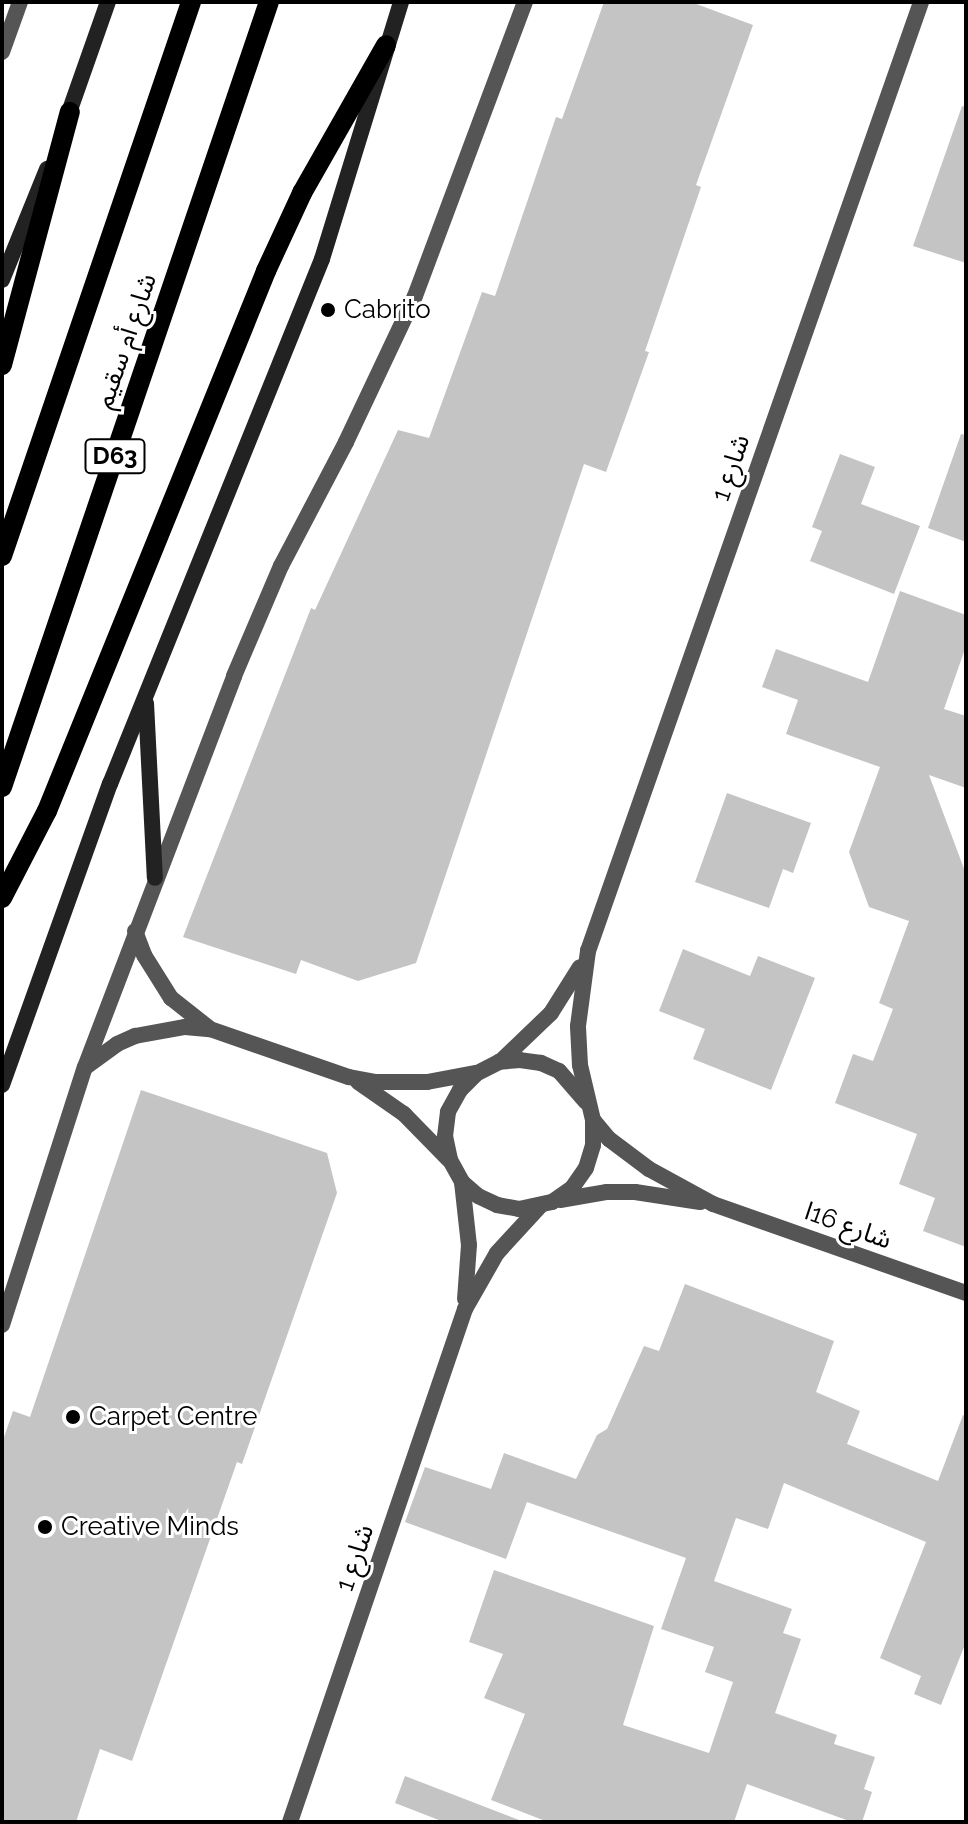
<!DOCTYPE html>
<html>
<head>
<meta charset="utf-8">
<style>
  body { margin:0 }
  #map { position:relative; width:968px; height:1824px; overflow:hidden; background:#fff; font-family:Raleway,"Noto Sans Arabic",sans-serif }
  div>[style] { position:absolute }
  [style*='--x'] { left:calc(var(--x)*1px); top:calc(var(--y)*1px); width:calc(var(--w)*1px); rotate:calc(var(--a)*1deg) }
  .building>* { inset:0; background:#c4c4c4 }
  .street>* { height:16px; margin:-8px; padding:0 8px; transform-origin:8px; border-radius:8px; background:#555 }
  .secondary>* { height:16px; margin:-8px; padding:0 8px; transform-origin:8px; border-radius:8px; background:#222 }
  .primary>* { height:20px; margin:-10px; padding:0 10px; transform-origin:10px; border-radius:10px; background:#000 }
  .dots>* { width:22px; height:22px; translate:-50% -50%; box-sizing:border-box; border:4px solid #fff; border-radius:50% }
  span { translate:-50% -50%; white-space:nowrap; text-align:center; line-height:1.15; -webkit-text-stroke:6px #fff; paint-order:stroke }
  .shield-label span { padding:2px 6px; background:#fff; border:2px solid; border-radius:6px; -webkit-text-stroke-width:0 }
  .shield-label { font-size:24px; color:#000; font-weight:700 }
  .poi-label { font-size:26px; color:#000 }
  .left { translate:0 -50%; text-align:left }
  .street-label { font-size:26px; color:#000 }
  .frame { position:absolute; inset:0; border:4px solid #000; pointer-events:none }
</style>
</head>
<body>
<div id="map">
  <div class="building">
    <div style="clip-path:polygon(604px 2px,691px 2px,753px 25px,696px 185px,701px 187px,645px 351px,649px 352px,606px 472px,584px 464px,416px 963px,358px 981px,301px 960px,296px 974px,183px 937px,311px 608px,315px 610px,398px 430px,429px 438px,482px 292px,495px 296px,556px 117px,562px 119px)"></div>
    <div style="clip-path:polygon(962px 106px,966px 107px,966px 263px,913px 246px)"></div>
    <div style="clip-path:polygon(961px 434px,966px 435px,966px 542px,928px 528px)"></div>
    <div style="clip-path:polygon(840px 454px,875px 467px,861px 504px,920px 526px,894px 594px,810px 561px,822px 531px,812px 527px)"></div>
    <div style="clip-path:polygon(900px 591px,966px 615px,966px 646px,944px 709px,966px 716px,966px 788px,929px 775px,966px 874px,966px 1247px,923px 1231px,935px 1198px,899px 1184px,917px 1134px,835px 1103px,853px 1054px,873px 1061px,893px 1009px,879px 1003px,909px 921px,869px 907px,849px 852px,880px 767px,786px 734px,798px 700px,762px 687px,776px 649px,868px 682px)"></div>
    <div style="clip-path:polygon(727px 793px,811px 823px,793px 873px,783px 869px,769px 908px,695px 882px)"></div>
    <div style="clip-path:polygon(683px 949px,750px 976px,758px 956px,815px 978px,771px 1090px,693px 1059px,705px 1029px,659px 1011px)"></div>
    <div style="clip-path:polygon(141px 1090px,327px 1153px,337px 1193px,242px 1464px,237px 1462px,132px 1761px,100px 1749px,76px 1822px,2px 1822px,2px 1443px,13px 1411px,30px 1417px)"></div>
    <div style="clip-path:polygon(685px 1284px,834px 1341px,816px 1392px,860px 1411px,847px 1444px,938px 1481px,963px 1415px,966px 1416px,966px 1642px,941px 1705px,914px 1694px,921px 1676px,880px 1658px,926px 1542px,784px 1483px,768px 1529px,736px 1518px,714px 1581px,792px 1609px,783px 1633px,801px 1639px,775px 1713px,837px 1735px,834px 1744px,875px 1757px,864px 1789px,872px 1792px,862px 1822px,852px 1822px,747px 1784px,734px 1822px,548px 1822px,491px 1800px,525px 1714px,484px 1698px,503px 1654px,469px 1642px,494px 1570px,654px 1626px,623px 1725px,709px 1753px,733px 1682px,705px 1672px,714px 1647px,661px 1629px,686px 1558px,527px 1502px,506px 1559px,405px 1522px,425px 1467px,491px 1489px,504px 1453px,576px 1479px,597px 1435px,607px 1429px,644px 1346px,659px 1351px)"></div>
    <div style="clip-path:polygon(405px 1776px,519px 1820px,518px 1822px,444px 1822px,395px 1803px)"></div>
  </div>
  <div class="street">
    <div style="--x:2;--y:52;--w:53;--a:-70.2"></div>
    <div style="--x:135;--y:931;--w:26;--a:69"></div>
    <div style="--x:144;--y:955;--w:51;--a:57.9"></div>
    <div style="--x:171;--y:998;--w:48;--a:38.3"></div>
    <div style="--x:501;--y:1061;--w:69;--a:-43.8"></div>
    <div style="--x:551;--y:1013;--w:54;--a:-57.8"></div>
    <div style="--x:87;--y:1066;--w:37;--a:-36"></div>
    <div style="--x:117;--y:1044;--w:20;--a:-24"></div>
    <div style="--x:135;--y:1036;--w:51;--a:-10.2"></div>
    <div style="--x:185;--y:1027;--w:25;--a:5"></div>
    <div style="--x:210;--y:1029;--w:147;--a:19.1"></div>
    <div style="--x:349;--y:1077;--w:26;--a:11"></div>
    <div style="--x:375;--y:1082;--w:52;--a:0"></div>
    <div style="--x:427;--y:1082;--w:50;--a:-10.4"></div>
    <div style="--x:358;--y:1082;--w:56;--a:34.8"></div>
    <div style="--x:404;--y:1114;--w:64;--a:45.6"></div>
    <div style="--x:586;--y:1102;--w:41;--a:-131.1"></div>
    <div style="--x:559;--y:1071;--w:20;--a:-156"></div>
    <div style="--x:541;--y:1063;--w:21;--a:-172"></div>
    <div style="--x:520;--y:1060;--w:21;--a:175"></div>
    <div style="--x:499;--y:1062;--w:25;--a:153"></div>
    <div style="--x:477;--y:1073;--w:24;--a:135"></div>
    <div style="--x:460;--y:1090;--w:25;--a:119"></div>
    <div style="--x:448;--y:1112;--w:24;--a:97"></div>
    <div style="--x:445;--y:1136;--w:25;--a:78"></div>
    <div style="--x:450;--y:1160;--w:25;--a:61"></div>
    <div style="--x:462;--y:1182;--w:21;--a:41"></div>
    <div style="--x:478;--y:1196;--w:21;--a:25"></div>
    <div style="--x:497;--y:1205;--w:22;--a:10"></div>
    <div style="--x:519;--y:1209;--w:34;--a:-12"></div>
    <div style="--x:552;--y:1202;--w:24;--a:-35"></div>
    <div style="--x:572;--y:1188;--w:24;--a:-55"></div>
    <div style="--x:586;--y:1168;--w:24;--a:-73"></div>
    <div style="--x:593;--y:1145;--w:25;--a:-90"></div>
    <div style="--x:593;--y:1120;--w:57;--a:-103.3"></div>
    <div style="--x:580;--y:1065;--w:39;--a:-93"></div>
    <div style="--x:578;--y:1026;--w:76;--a:-82.4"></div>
    <div style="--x:588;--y:951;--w:1006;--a:-70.66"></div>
    <div style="--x:593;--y:1120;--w:25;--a:50"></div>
    <div style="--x:609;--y:1139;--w:50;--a:36.9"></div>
    <div style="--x:649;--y:1169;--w:73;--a:28.7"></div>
    <div style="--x:713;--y:1204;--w:268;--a:19.4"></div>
    <div style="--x:462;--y:1182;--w:63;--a:83.7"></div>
    <div style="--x:469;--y:1245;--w:54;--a:94.2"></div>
    <div style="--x:560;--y:1200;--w:48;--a:-9.7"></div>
    <div style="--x:607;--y:1192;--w:28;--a:0"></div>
    <div style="--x:635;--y:1192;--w:66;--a:8.7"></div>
    <div style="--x:2;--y:1325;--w:271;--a:-72.2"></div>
    <div style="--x:85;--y:1067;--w:418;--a:-69.1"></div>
    <div style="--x:234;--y:676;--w:120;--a:-66.9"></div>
    <div style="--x:281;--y:566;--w:140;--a:-62.3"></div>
    <div style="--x:346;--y:442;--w:161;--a:-64.7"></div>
    <div style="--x:415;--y:296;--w:314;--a:-69.5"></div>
    <div style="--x:290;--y:1822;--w:542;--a:-71.16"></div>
    <div style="--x:465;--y:1309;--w:64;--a:-60.3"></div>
    <div style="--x:497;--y:1253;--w:64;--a:-47.5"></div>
  </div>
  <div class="secondary">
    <div style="--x:66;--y:121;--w:126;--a:-70.6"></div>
    <div style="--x:2;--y:280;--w:120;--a:-67.9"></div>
    <div style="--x:146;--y:703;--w:175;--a:87.1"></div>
    <div style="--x:2;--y:1085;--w:320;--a:-70.3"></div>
    <div style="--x:110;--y:784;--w:566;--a:-68.01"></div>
    <div style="--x:322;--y:259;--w:269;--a:-72.9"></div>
  </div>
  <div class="primary">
    <div style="--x:2;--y:365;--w:262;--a:-75"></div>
    <div style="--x:2;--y:556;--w:585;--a:-71.16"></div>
    <div style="--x:2;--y:787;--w:829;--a:-71.22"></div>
    <div style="--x:2;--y:898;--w:98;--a:-62.7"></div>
    <div style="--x:47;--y:811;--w:583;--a:-67.92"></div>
    <div style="--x:266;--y:271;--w:86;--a:-65.2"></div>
    <div style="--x:302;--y:193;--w:170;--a:-60.4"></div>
  </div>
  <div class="dots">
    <div style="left:328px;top:310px;background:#000"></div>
    <div style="left:73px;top:1417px;background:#000"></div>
    <div style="left:45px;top:1527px;background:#000"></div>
  </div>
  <div class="shield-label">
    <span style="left:115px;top:456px">D63</span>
  </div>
  <div class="poi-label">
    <span class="left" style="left:344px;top:310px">Cabrito</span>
    <span class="left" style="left:89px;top:1417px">Carpet Centre</span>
    <span class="left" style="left:61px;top:1527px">Creative Minds</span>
  </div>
  <div class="street-label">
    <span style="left:126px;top:341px;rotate:-71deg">شارع أم سقيم</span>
    <span style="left:731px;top:468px;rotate:-71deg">شارع 1</span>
    <span style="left:848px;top:1226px;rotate:20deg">شارع 16ا</span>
    <span style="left:355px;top:1558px;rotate:-71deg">شارع 1</span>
  </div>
  <div class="frame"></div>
</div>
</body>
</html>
